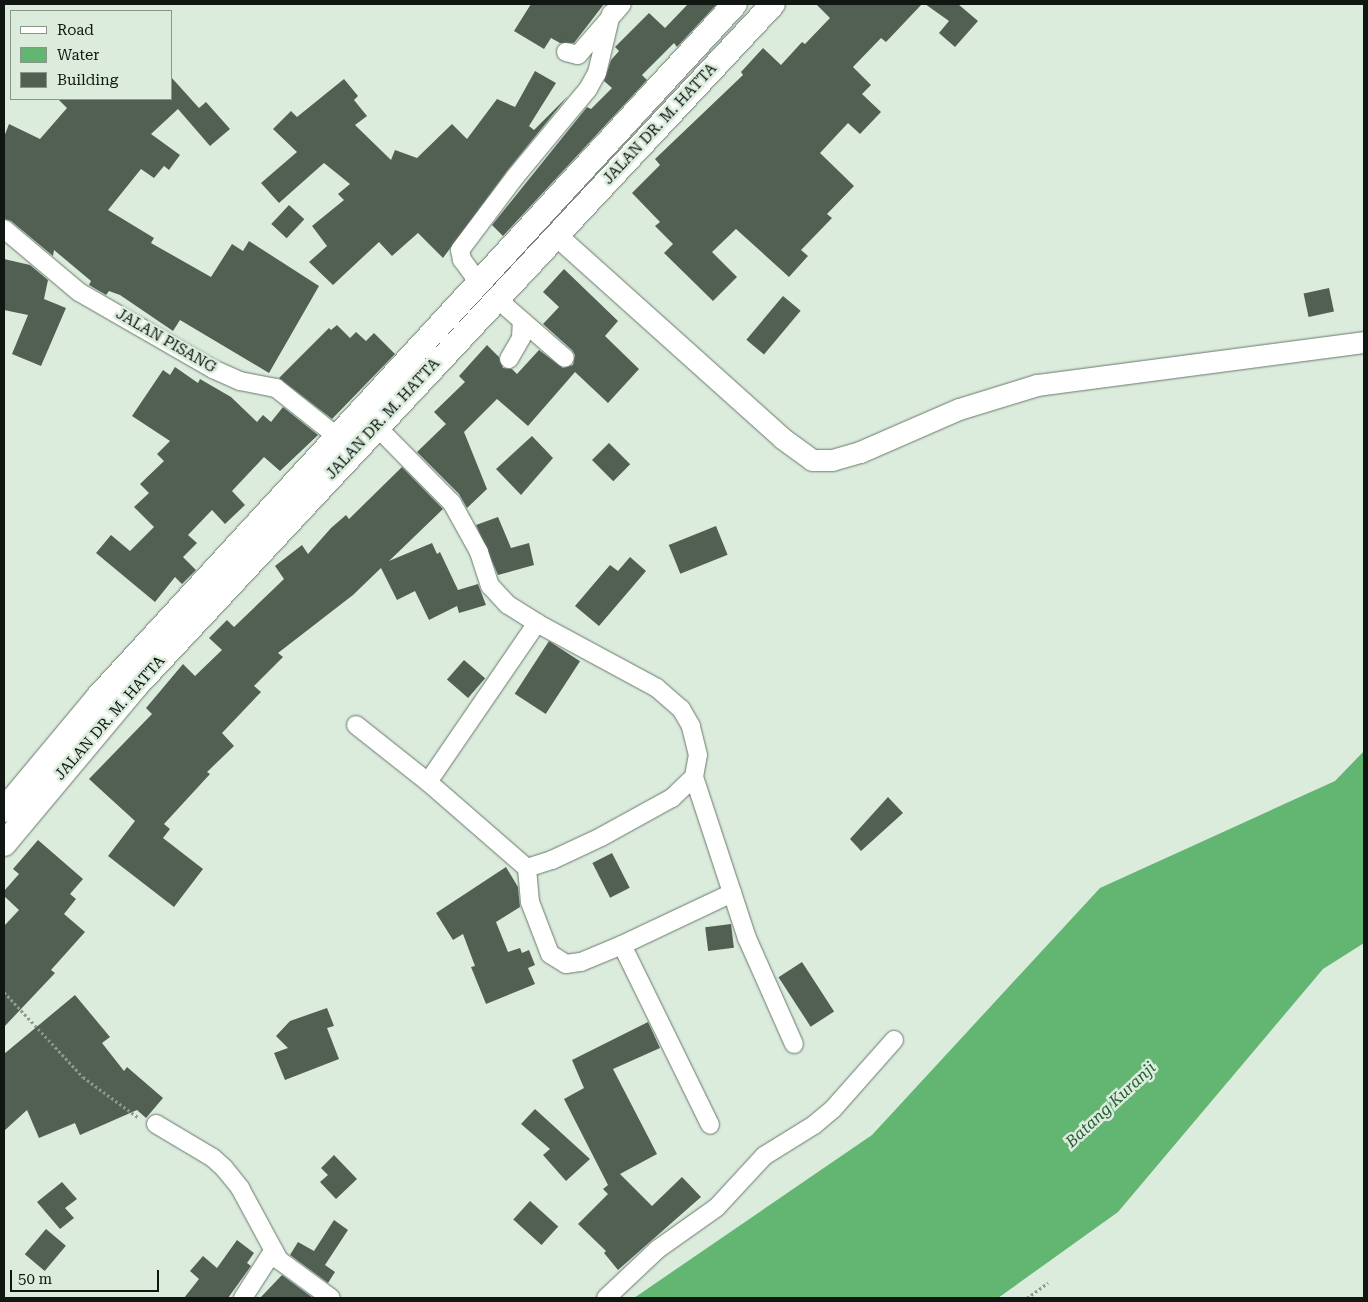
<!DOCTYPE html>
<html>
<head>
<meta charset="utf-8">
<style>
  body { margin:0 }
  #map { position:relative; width:1368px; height:1302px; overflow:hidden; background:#dbecdd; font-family:"Roboto Serif",serif }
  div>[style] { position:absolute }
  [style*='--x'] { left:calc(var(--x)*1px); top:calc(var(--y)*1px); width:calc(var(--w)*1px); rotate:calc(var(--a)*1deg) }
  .water>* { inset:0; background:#63b572 }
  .building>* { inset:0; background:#516053; transform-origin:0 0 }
  .path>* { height:3px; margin-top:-1.5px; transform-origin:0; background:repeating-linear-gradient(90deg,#8c998e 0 2.5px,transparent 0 5px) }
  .roads { filter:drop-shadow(0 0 1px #69786b) drop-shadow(0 0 1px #69786b) }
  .minor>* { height:18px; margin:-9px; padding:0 9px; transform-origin:9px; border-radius:9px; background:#fff }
  .tertiary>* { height:21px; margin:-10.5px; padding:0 10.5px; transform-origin:10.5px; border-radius:10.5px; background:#fff }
  .secondary>* { height:24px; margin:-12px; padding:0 12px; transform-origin:12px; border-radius:12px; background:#fff }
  span { translate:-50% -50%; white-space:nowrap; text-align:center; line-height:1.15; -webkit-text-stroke:5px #dbecdd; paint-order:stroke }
  .street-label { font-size:15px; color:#101611 }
  .water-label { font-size:16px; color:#225b2f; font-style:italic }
  .frame { position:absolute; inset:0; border:5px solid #101611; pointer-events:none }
  .legend { position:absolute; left:10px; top:10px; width:162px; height:90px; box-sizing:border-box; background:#dbecdd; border:1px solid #8a968b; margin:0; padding:6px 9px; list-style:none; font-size:15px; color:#101611 }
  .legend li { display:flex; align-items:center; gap:10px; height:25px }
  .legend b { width:25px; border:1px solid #8a968b }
  .scale { position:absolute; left:10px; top:1270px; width:149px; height:22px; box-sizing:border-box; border:2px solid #101611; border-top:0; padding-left:6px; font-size:15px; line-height:18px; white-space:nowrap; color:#101611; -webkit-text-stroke:4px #dbecdd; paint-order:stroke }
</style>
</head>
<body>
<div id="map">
  <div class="water">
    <div style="clip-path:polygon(1364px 751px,1364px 943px,1323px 969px,1118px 1212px,998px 1298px,634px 1298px,872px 1135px,1100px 888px,1335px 781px)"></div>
  </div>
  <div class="building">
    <div style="clip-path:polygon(531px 4px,604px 4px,574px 43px,560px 43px,551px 38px,544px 49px,514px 31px)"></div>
    <div style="clip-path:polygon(688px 4px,717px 4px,677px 47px,674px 43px,642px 75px,647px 80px,503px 236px,492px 225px,587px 107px,591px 109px,612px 88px,604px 81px,611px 60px,619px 51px,615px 47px,649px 13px,665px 28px)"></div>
    <div style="clip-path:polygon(816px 4px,922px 4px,886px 42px,881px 38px,853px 67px,871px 85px,862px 94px,881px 112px,860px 134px,848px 123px,820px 153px,854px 186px,827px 214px,832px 218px,801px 250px,808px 256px,789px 277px,736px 229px,712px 252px,737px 277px,713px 301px,664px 253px,673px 244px,655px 226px,660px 222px,632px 193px,660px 165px,655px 159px,743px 75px,741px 72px,763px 48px,781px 65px,802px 42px,805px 44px,830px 18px)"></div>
    <div style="clip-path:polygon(925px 4px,958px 4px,978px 21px,955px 47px,939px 33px,949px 21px)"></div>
    <div style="clip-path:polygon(535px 71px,556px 83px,529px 126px,534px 130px,568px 96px,507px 171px,443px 258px,418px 233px,392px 256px,379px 242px,333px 285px,309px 262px,327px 246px,312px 226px,344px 200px,338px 194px,350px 184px,324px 163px,279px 203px,261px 183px,297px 152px,273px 129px,291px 111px,297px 117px,344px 79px,358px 96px,354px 100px,367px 116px,355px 125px,391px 160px,395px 150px,417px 158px,452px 124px,467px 139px,497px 99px,515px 107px)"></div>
    <div style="clip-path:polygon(171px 77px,199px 108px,206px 102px,230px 129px,210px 146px,178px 109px,151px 134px,180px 155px,169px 170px,164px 166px,154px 178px,141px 169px,108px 210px,154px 238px,151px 243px,211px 277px,232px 244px,243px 251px,249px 241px,319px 286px,269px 373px,180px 320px,173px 331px,120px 295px,109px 291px,106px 295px,89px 285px,91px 281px,54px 250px,53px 256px,11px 221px,4px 219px,4px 137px,9px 124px,40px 139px,67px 108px,58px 99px,171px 99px)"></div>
    <div style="left:289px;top:205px;width:21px;height:26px;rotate:43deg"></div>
    <div style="clip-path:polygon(4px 259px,30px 265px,48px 280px,44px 299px,66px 308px,41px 366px,12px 354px,28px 315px,4px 310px)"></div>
    <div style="clip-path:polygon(564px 269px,618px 321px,605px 336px,639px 369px,608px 403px,575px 372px,528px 426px,497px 399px,464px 432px,487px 489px,467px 508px,459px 494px,417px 452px,446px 424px,434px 412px,465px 382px,459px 376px,487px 345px,499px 357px,503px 368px,512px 369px,517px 374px,539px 350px,563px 368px,573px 365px,575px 355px,572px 350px,543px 324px,559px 307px,543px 292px)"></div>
    <div style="left:1329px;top:288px;width:24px;height:26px;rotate:78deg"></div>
    <div style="left:783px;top:296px;width:23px;height:57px;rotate:40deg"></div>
    <div style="clip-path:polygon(337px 325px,350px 338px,356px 332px,366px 341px,374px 333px,395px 354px,332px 419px,279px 378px,329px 328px,331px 330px)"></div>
    <div style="clip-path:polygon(175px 367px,198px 383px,200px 379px,231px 397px,257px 422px,263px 415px,271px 422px,283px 407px,318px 435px,280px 471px,264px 457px,232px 491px,245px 505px,225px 524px,212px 510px,188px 535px,197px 543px,183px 557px,196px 570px,182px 584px,175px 577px,155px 602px,96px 553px,111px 535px,130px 551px,154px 527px,134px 507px,149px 493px,140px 484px,164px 461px,157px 454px,170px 441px,132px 416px,163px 370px,170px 375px)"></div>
    <div style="clip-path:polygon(532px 436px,553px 458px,521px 495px,496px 469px)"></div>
    <div style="left:609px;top:443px;width:30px;height:24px;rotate:45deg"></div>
    <div style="clip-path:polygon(402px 467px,443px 509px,389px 561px,432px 543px,437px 554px,440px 552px,458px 590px,478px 584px,486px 605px,459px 613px,457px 606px,429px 620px,415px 591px,397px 600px,381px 568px,353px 595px,278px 653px,283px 657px,254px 686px,261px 692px,222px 733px,234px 746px,207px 772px,210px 774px,164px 824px,170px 829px,163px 838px,203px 869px,174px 907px,108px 856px,135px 821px,89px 779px,152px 714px,146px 708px,183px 664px,195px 676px,222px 650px,209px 638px,227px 620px,234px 627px,284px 579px,275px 566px,302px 545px,308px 554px,331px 528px,346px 515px,349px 519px)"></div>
    <div style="clip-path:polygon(498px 517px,511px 548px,529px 543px,534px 565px,498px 575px,476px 525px)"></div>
    <div style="left:716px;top:526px;width:31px;height:51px;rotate:68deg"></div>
    <div style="clip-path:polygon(630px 557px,646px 571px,599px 626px,575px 606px,610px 565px,618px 571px)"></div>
    <div style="left:549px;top:641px;width:37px;height:63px;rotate:33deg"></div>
    <div style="left:464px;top:660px;width:28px;height:26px;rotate:41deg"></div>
    <div style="clip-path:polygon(888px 797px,903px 813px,861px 851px,850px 839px)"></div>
    <div style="clip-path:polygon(38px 840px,83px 879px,70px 894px,76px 899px,64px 914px,85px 932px,51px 970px,55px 973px,4px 1027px,4px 926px,19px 910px,4px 896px,4px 891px,19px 874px,13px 869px)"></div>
    <div style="left:612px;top:853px;width:39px;height:22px;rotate:63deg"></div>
    <div style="clip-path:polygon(506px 867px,518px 887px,520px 907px,496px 922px,508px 952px,520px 948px,522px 953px,529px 950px,535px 965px,528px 968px,535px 984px,486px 1004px,471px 967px,475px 966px,463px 934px,453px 940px,436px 913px)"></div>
    <div style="left:731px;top:924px;width:24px;height:26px;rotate:83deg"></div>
    <div style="left:802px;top:962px;width:59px;height:28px;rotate:57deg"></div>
    <div style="clip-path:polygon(75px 995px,110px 1037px,102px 1043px,124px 1071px,127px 1067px,163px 1098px,146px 1118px,137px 1110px,80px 1135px,75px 1123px,39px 1138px,27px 1110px,4px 1131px,4px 1054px)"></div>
    <div style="clip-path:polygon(327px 1008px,334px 1026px,327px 1028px,339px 1059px,285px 1080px,274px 1053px,288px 1048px,276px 1036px,290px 1021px)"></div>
    <div style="clip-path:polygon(648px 1022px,660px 1048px,613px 1069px,657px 1154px,620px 1174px,652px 1206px,682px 1177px,701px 1197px,618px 1270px,604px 1253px,606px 1251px,578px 1224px,608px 1194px,603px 1189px,608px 1185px,564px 1099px,584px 1088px,572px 1060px)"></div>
    <div style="clip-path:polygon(535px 1109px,590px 1159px,566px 1181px,543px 1155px,550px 1149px,521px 1124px)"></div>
    <div style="clip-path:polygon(334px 1155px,357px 1179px,336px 1199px,320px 1182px,328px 1175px,321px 1168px)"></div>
    <div style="clip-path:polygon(62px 1182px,77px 1199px,65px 1208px,74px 1218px,60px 1229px,37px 1202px)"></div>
    <div style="left:530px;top:1201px;width:38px;height:25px;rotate:42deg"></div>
    <div style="clip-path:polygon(334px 1220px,348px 1230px,325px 1265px,335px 1272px,328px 1283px,290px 1255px,298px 1242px,314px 1251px)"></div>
    <div style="left:46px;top:1229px;width:26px;height:33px;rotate:40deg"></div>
    <div style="clip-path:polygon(237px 1240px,254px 1253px,247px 1263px,251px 1266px,228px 1298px,184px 1298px,199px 1279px,190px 1271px,203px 1256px,217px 1268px)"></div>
    <div style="clip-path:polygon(282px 1275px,313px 1298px,260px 1298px)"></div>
  </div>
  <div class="path">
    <div style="--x:4;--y:992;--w:116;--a:47.1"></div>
    <div style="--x:83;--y:1077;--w:69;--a:36.2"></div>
    <div style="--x:1027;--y:1298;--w:26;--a:-36"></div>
  </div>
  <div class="roads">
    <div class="minor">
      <div style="--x:566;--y:52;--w:12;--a:14"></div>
      <div style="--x:578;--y:55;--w:67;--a:-49.2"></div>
      <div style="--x:4;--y:229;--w:98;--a:40"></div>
      <div style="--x:79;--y:292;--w:155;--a:29.9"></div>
      <div style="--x:213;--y:369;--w:30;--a:24"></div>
      <div style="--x:240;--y:381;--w:37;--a:11"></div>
      <div style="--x:276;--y:388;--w:75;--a:38.5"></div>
      <div style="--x:479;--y:283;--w:29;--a:-126"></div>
      <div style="--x:462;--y:260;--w:10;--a:-101"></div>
      <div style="--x:460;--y:250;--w:91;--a:-53"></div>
      <div style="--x:515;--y:177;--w:114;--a:-50.3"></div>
      <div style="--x:588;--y:89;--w:18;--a:-61"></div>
      <div style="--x:597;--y:73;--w:61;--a:-76.7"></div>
      <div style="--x:496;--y:298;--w:91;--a:41"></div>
      <div style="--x:509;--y:359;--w:24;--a:-60"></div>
      <div style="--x:521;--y:338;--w:17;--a:-87"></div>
      <div style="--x:356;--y:725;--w:92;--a:38.4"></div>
      <div style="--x:428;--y:782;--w:131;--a:41"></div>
      <div style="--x:527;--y:868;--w:26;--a:-18"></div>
      <div style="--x:552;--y:860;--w:54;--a:-25.1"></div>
      <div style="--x:601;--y:837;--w:81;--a:-28.8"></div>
      <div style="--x:672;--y:798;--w:30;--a:-44"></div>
      <div style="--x:694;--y:777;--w:22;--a:-80"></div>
      <div style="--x:698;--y:755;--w:30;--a:-104"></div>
      <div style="--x:691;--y:726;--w:20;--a:-120"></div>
      <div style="--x:681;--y:709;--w:32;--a:-139"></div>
      <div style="--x:657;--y:688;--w:136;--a:-151.6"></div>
      <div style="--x:537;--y:623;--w:34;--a:-148"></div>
      <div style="--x:508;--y:605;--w:26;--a:-133"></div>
      <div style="--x:490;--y:586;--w:36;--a:-108"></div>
      <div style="--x:479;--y:552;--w:56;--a:-118.9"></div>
      <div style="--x:452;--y:503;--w:108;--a:-134.6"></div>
      <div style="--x:694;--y:777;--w:169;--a:71.8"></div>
      <div style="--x:747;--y:938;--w:116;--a:66.1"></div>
      <div style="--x:428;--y:782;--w:193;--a:-55.6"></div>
      <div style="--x:527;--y:868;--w:34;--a:85"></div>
      <div style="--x:530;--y:902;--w:56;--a:69"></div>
      <div style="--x:550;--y:954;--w:19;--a:32"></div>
      <div style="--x:566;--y:964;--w:15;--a:-8"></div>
      <div style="--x:581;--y:962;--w:44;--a:-22.5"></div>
      <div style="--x:622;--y:945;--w:200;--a:63.9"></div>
      <div style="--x:622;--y:945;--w:122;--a:-25.3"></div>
      <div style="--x:156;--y:1124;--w:66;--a:30.8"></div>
      <div style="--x:213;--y:1158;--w:15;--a:42"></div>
      <div style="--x:224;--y:1168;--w:26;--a:51"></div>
      <div style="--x:240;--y:1188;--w:82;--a:61.6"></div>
      <div style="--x:279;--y:1260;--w:64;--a:36.2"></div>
      <div style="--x:243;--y:1298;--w:56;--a:-57.4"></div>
      <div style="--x:606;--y:1298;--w:71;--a:-43.3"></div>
      <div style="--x:658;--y:1249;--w:72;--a:-35.4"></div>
      <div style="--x:717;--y:1207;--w:69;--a:-47.3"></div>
      <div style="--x:764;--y:1156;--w:59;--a:-31.8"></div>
      <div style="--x:814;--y:1125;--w:25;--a:-40"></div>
      <div style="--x:833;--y:1109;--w:92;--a:-48.5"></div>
    </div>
    <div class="tertiary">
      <div style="--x:556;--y:235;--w:304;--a:41.9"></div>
      <div style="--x:782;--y:438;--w:37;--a:36"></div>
      <div style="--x:812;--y:460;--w:20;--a:0"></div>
      <div style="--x:832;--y:460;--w:29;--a:-16"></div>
      <div style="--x:860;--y:452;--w:108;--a:-23.5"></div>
      <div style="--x:959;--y:409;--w:82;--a:-17.1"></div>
      <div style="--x:1037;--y:385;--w:330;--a:-7.5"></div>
    </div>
    <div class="secondary">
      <div style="--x:4;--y:810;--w:147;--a:-50.2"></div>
      <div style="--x:98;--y:697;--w:941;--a:-47.41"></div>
      <div style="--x:4;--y:844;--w:209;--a:-50.1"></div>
      <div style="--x:138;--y:684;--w:930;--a:-46.96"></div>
    </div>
  </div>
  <div class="street-label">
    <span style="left:660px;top:124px;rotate:-47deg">JALAN DR. M. HATTA</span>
    <span style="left:166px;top:341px;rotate:30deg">JALAN PISANG</span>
    <span style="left:383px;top:419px;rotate:-47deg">JALAN DR. M. HATTA</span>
    <span style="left:110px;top:718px;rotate:-49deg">JALAN DR. M. HATTA</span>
  </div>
  <div class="water-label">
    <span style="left:1111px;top:1105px;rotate:-43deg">Batang Kuranji</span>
  </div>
  <div class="frame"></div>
  <ul class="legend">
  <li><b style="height:6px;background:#fff"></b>Road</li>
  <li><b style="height:14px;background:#63b572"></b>Water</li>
  <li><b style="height:14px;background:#516053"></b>Building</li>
  </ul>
  <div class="scale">50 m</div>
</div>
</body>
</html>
